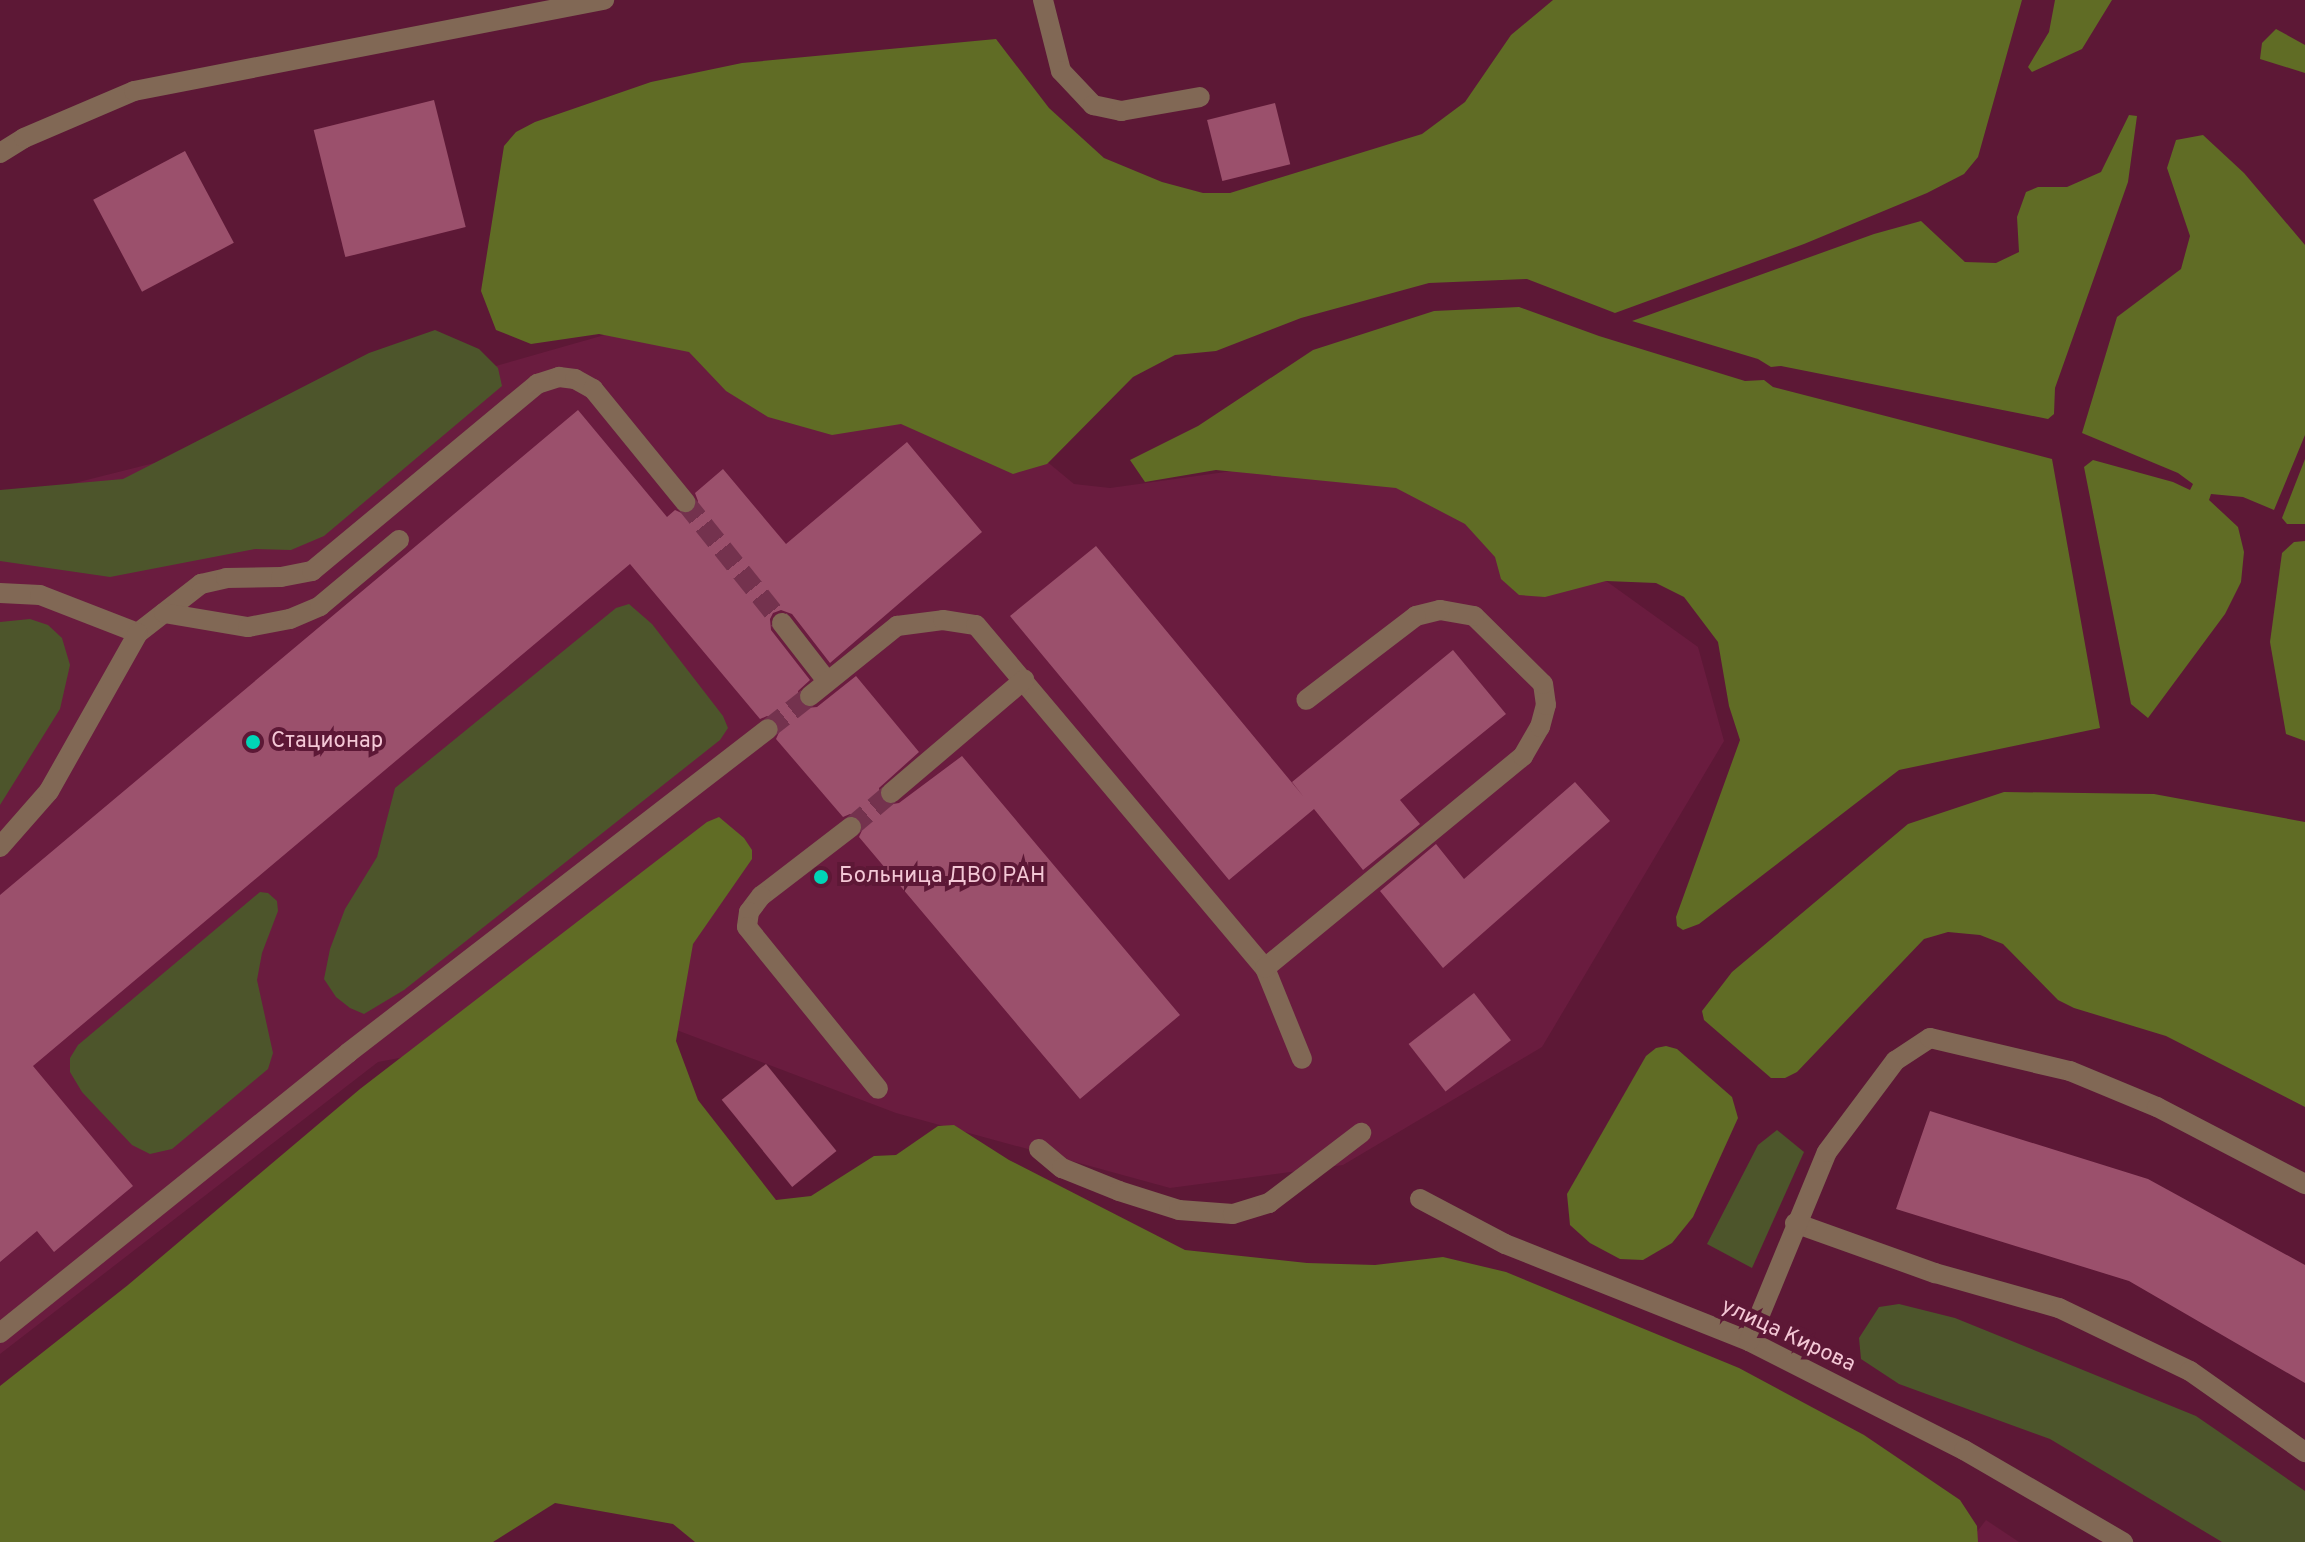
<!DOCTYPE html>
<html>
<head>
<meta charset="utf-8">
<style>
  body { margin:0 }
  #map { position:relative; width:2305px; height:1542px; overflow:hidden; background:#5d1836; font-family:Overpass,sans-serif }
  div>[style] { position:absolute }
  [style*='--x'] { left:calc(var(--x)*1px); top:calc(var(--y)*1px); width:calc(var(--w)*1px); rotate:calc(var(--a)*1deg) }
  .built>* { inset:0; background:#6a1c3f }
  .green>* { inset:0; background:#4d552b }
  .forest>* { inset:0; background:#606c25 }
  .building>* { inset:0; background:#9b506c; transform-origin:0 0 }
  .minor-tunnel>* { height:20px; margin-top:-10px; transform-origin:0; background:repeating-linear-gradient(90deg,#74324e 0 20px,transparent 0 30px) }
  .minor>* { height:20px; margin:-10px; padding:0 10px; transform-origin:10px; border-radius:10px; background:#816855 }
  .dots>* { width:22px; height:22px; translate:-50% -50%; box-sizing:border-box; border:4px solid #5d1836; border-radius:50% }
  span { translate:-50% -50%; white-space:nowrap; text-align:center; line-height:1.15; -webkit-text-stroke:8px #5d1836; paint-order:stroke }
  .poi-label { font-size:22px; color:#f4c8d6 }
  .left { translate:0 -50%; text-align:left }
  .street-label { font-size:22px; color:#f4c8d6 }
</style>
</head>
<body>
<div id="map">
  <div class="built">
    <div style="clip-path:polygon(636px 326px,970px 398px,1074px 484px,1110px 488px,1340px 456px,1513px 514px,1698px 647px,1724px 741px,1542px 1047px,1343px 1165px,1170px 1188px,896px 1113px,634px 1014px,378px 1062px,0 1354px,0 510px,43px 491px,166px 460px)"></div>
    <div style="clip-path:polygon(1986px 1520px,2019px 1542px,1969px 1542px)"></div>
  </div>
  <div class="green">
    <div style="clip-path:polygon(435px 330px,479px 349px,498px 368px,502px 386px,324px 536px,291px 550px,255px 549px,110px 577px,0 561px,0 490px,123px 479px,369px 353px)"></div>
    <div style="clip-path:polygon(629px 604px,652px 624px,723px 716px,728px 728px,720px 740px,404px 990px,364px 1014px,350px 1008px,336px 997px,324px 979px,330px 949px,345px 909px,377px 857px,395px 788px,616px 608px)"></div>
    <div style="clip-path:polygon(30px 619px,48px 625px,62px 638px,70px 665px,60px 709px,0 805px,0 622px)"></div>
    <div style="clip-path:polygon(260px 892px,268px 893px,277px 901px,278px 911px,262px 953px,257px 980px,273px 1053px,268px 1069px,172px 1149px,150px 1154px,132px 1145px,82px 1092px,70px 1072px,70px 1058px,78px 1045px)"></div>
    <div style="clip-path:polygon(1777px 1130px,1804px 1152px,1752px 1268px,1707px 1244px,1758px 1145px)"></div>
    <div style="clip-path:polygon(1899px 1304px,1955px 1318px,2196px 1416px,2305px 1491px,2305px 1542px,2222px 1542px,2050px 1439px,1899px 1384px,1861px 1359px,1859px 1338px,1879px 1307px)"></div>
  </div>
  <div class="forest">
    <div style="clip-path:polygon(1553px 0,2022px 0,1978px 157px,1964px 174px,1927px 193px,1804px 244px,1615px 313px,1527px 279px,1429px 283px,1301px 318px,1216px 351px,1175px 355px,1133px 377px,1047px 464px,1013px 474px,901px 424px,832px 435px,768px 417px,726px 391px,689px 352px,599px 334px,531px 344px,496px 330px,481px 291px,504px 146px,516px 132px,535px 122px,651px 82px,742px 63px,996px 39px,1049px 108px,1104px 158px,1162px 182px,1203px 193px,1230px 193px,1422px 134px,1465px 102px,1511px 35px)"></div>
    <div style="clip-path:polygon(2055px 0,2112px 0,2082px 49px,2032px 72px,2028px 67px,2049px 32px)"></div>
    <div style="clip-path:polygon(2276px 29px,2305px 45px,2305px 73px,2260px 59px,2262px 43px)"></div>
    <div style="clip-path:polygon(2129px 115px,2137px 116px,2128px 182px,2055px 388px,2054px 414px,2048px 419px,1781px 366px,1771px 367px,1758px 359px,1632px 321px,1874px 234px,1921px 221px,1965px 262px,1996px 263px,2019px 252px,2017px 217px,2026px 192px,2038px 187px,2067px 187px,2101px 172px)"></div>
    <div style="clip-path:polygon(2203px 135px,2244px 173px,2305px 245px,2305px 435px,2274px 510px,2243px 497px,2211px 494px,2209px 500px,2238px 527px,2244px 552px,2241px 582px,2225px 614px,2148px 718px,2131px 704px,2084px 467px,2093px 460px,2173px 482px,2190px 490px,2193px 484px,2178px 473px,2082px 433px,2117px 317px,2181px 269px,2190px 236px,2167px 168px,2176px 140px)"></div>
    <div style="clip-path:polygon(1519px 307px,1599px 336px,1745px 381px,1764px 380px,1773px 387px,2052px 459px,2100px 728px,1899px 770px,1699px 924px,1683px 930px,1677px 926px,1676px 917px,1740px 740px,1729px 706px,1718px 642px,1684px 597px,1656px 583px,1606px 581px,1545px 597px,1519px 595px,1501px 579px,1495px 557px,1465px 524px,1396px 488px,1216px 470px,1145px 482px,1130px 460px,1198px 426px,1313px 350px,1434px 311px)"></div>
    <div style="clip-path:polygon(2305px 459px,2305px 524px,2287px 524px,2282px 518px)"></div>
    <div style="clip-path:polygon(2305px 541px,2305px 741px,2286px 734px,2270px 642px,2282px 553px,2294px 542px)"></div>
    <div style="clip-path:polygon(2004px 792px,2154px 794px,2305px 822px,2305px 1107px,2166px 1036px,2074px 1008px,2058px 1000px,2003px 944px,1980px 935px,1948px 932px,1924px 939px,1797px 1072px,1785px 1078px,1771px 1078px,1704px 1020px,1702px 1011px,1732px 972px,1908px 824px)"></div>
    <div style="clip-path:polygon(719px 817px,744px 838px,752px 850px,752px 859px,693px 944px,676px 1041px,698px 1100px,776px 1200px,811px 1196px,874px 1156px,896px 1155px,938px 1126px,954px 1125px,1009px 1160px,1185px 1250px,1307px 1263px,1375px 1265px,1443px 1257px,1506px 1272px,1739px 1368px,1864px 1435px,1960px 1500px,1977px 1526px,1978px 1542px,695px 1542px,673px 1524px,555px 1503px,493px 1542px,0 1542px,0 1386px,128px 1285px,360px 1089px,707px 822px)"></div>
    <div style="clip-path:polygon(1666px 1046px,1677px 1049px,1732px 1097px,1738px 1118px,1693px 1217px,1672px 1243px,1643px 1260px,1620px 1259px,1590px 1243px,1570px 1225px,1567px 1194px,1646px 1056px,1656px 1048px)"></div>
  </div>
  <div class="building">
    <div style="left:434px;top:100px;width:131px;height:124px;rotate:76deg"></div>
    <div style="left:1275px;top:103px;width:63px;height:70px;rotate:76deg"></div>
    <div style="left:185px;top:151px;width:104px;height:104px;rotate:62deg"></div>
    <div style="clip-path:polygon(578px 410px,667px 517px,675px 510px,686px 515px,694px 512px,698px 501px,695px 493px,723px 469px,786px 544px,907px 442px,982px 532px,830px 663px,792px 614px,781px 610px,773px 613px,770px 619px,771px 630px,810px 680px,798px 691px,799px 703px,806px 708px,817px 707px,856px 676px,919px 752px,879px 788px,881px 801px,887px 805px,899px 803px,962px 756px,1180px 1015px,1080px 1099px,859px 837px,864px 826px,861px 819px,850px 814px,843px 817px,776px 739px,781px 728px,778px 720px,767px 716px,760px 719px,630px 564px,33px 1066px,133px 1186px,54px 1252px,37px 1231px,0 1262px,0 895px)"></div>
    <div style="clip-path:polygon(1096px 546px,1303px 796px,1292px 782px,1453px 650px,1506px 714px,1400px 800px,1420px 824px,1363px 870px,1314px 809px,1229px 880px,1010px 616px)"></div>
    <div style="clip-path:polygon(1575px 782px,1610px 821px,1443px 968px,1380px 891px,1436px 844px,1464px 879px)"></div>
    <div style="left:1474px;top:993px;width:60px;height:83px;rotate:52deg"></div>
    <div style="left:766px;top:1064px;width:112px;height:57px;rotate:51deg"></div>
    <div style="clip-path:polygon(1930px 1111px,2148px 1179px,2305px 1265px,2305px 1383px,2129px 1281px,1896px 1209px)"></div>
  </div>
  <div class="minor-tunnel">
    <div style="--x:685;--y:502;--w:155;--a:51.3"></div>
    <div style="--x:768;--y:729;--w:53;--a:-38.2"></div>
    <div style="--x:851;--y:827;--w:52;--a:-40.4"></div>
  </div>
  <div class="minor">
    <div style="--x:1043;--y:0;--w:73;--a:75.8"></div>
    <div style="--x:1061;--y:71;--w:47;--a:46.7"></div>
    <div style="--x:1093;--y:105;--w:29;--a:12"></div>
    <div style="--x:1121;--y:111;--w:80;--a:-10"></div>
    <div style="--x:0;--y:153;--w:28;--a:-32"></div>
    <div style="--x:24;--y:138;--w:120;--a:-23.1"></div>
    <div style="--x:134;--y:91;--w:479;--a:-11"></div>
    <div style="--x:0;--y:593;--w:40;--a:2.9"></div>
    <div style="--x:40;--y:595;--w:105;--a:21.2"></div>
    <div style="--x:138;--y:633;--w:80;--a:-37.9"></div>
    <div style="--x:201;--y:584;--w:26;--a:-13"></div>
    <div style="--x:226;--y:578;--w:55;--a:-1"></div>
    <div style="--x:281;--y:577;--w:32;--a:-11"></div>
    <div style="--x:312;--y:571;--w:293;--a:-39.7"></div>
    <div style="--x:537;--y:384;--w:23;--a:-18"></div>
    <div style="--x:559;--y:377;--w:16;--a:7"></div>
    <div style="--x:575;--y:379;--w:21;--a:29"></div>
    <div style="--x:593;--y:389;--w:146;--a:50.8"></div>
    <div style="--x:164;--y:613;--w:85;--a:9.5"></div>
    <div style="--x:248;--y:627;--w:43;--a:-10.8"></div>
    <div style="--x:290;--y:619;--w:33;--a:-23"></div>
    <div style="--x:320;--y:606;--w:103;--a:-39.9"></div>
    <div style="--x:782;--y:623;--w:73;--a:52.2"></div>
    <div style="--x:810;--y:696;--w:112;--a:-38.8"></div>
    <div style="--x:897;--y:626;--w:46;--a:-7.4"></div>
    <div style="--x:943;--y:620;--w:33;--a:9"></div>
    <div style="--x:976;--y:625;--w:449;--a:49.9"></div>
    <div style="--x:1265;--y:968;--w:98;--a:67.9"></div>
    <div style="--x:891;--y:793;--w:175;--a:-40.4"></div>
    <div style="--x:851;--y:827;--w:113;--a:142.5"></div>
    <div style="--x:761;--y:896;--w:20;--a:127"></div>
    <div style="--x:749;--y:912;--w:15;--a:98"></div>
    <div style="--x:747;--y:927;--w:208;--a:51"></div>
    <div style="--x:0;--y:847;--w:74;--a:-48.8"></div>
    <div style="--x:49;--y:791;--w:181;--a:-60.6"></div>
    <div style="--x:1265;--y:968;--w:334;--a:-39.4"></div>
    <div style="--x:1523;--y:756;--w:34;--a:-60"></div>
    <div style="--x:1540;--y:727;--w:23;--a:-75"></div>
    <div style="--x:1546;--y:705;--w:21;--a:-98"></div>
    <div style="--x:1543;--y:684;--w:97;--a:-135.4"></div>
    <div style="--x:1474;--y:616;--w:35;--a:-170"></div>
    <div style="--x:1440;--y:610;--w:25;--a:166"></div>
    <div style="--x:1416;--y:616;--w:138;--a:142.6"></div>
    <div style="--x:1039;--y:1149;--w:30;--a:40"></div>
    <div style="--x:1062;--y:1168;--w:61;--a:22"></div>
    <div style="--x:1119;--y:1191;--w:63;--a:17.6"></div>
    <div style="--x:1179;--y:1210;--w:54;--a:4.2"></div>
    <div style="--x:1233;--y:1214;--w:38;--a:-17"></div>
    <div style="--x:1269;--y:1203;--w:116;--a:-37.3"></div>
    <div style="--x:1420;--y:1199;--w:96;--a:27.9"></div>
    <div style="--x:1505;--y:1244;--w:263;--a:21.7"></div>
    <div style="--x:1749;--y:1341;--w:241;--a:26.9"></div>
    <div style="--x:1964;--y:1450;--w:184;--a:30.1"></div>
    <div style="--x:1795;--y:1223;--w:149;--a:19.7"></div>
    <div style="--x:1935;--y:1273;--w:129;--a:15.8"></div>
    <div style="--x:2059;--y:1308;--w:145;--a:25.7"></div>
    <div style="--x:2190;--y:1371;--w:141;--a:35.2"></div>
    <div style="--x:0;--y:1333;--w:447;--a:-38.8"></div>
    <div style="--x:348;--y:1053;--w:530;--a:-37.65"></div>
    <div style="--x:1749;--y:1341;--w:204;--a:-67.6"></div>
    <div style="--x:1827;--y:1152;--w:114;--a:-53.2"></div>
    <div style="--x:1895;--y:1061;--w:42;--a:-33.3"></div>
    <div style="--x:1930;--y:1038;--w:144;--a:13.3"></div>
    <div style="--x:2070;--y:1071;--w:94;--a:22.5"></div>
    <div style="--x:2157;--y:1107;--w:167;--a:27.5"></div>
  </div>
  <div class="dots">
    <div style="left:253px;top:742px;background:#00d5b7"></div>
    <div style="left:821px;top:877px;background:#00d5b7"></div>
  </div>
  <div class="poi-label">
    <span class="left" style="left:271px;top:742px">Стационар</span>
    <span class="left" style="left:839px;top:877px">Больница ДВО РАН</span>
  </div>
  <div class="street-label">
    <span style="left:1788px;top:1336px;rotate:25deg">улица Кирова</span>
  </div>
</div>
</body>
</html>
